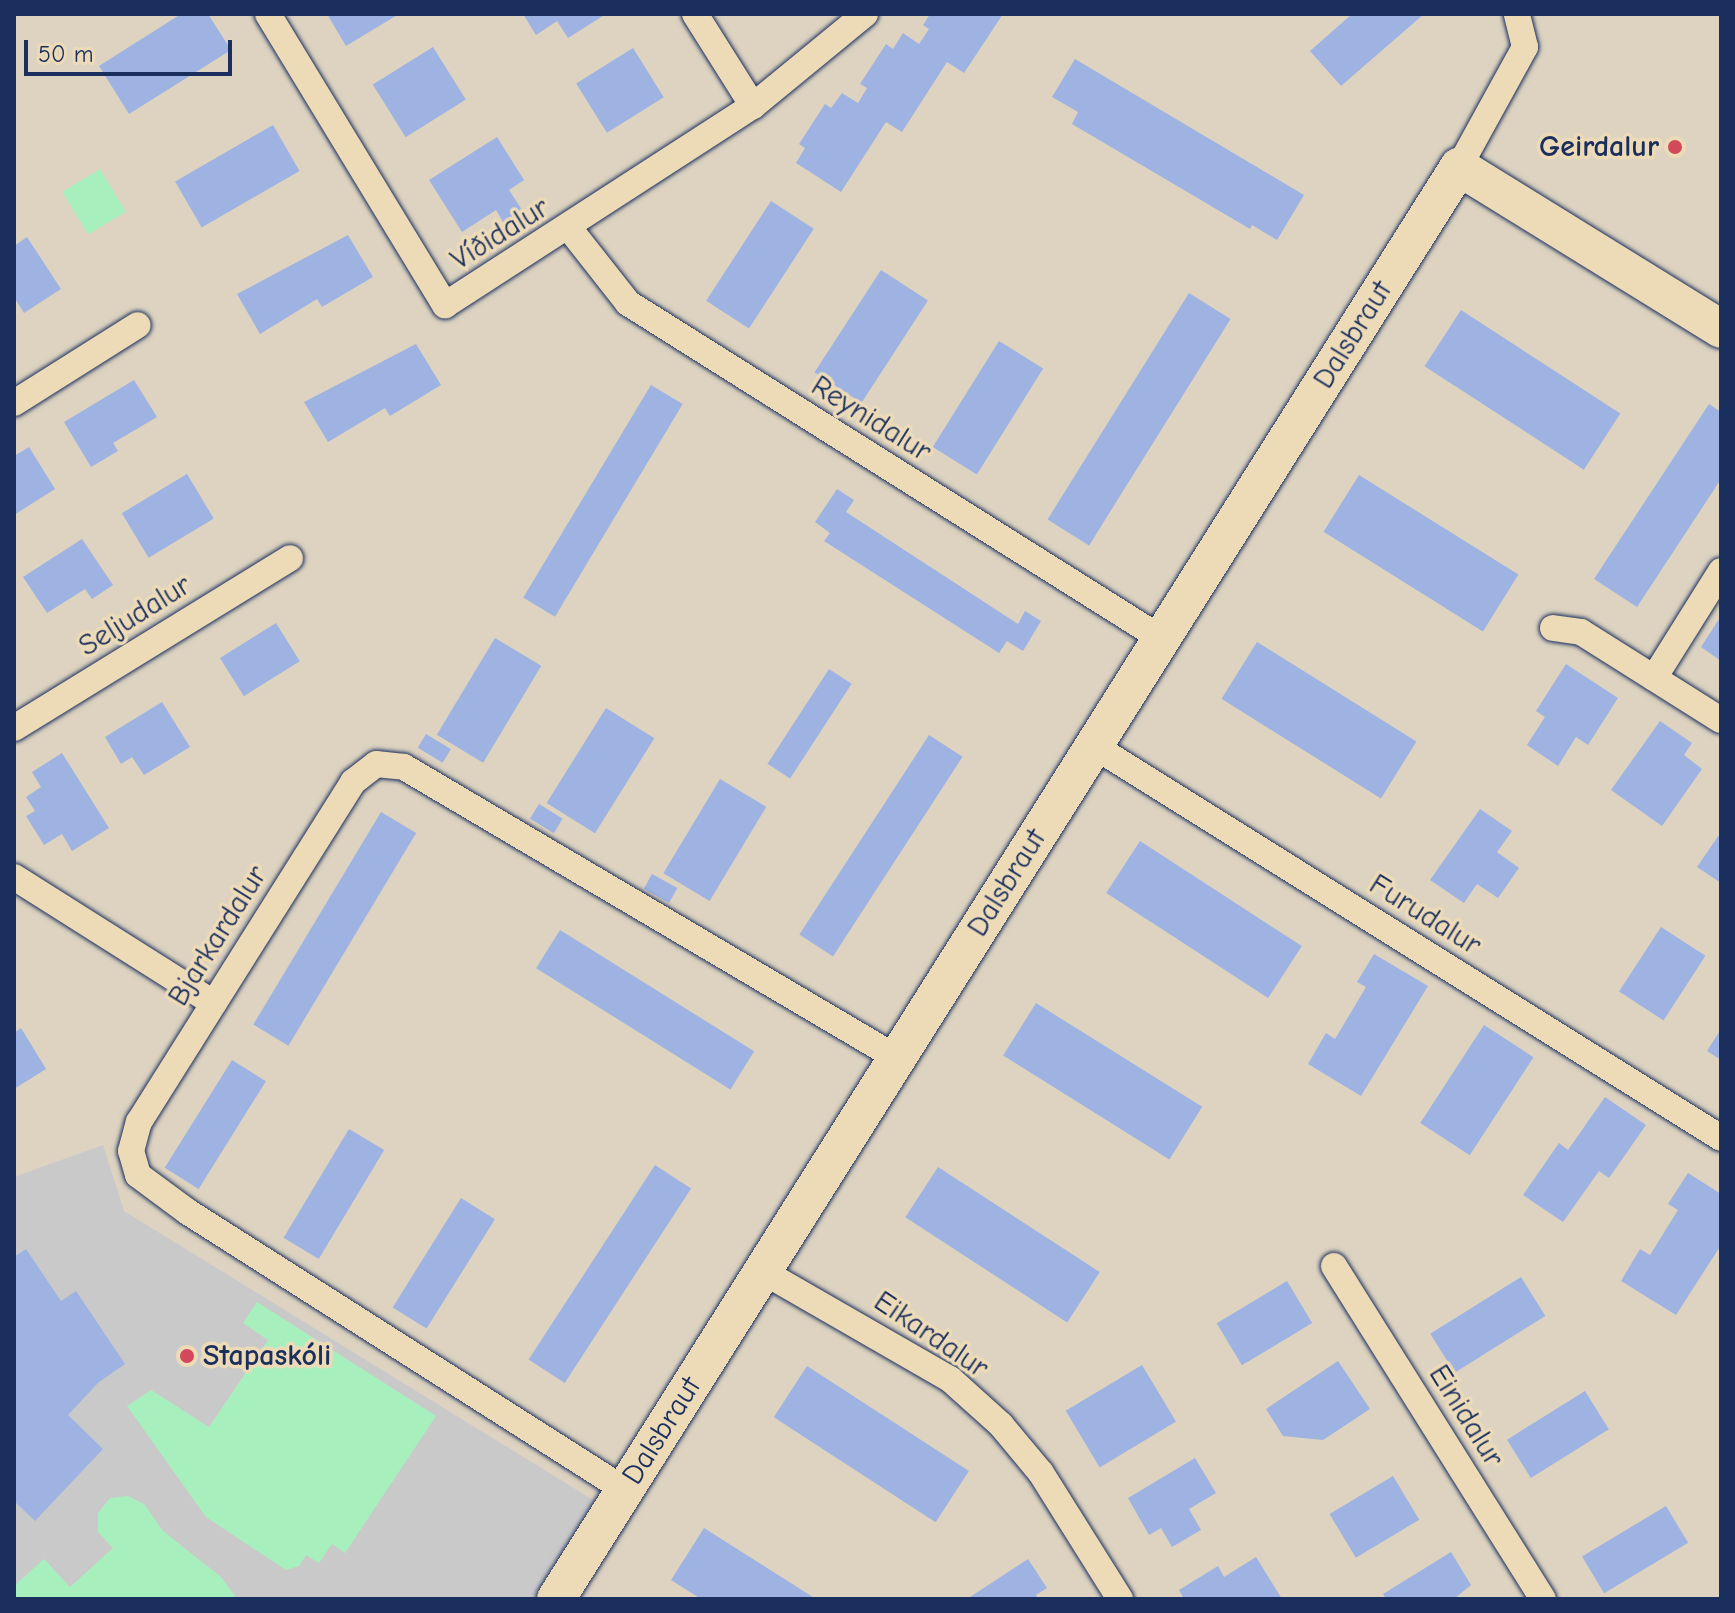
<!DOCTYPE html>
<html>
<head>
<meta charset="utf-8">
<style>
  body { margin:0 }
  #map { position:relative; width:1735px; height:1613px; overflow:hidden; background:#ddd3c0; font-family:"Comic Neue",sans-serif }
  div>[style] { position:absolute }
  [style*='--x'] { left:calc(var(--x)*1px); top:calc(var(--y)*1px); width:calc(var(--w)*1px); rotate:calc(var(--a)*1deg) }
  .built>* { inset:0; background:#cac9ca }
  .green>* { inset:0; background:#a7f0be; transform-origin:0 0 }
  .building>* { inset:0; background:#9eb3e1; transform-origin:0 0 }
  .roads { filter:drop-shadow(0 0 2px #1b2f5e) drop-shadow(0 0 2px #1b2f5e) }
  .street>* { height:26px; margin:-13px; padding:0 13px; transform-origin:13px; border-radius:13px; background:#eddbb8 }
  .secondary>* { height:38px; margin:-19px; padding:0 19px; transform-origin:19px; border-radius:19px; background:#eddbb8 }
  .dots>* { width:22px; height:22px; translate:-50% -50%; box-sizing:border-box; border:4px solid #eddbb8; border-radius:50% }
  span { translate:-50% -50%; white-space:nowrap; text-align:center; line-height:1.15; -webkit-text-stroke:7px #eddbb8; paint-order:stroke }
  .poi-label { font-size:30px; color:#1b2f5e; font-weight:700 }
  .right { translate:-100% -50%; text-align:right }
  .left { translate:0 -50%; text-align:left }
  .street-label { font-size:30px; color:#1b2f5e }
  .frame { position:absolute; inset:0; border:16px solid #1b2f5e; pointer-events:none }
  .scale { position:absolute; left:24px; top:40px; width:208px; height:36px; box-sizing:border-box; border:4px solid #1b2f5e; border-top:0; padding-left:10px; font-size:24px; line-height:28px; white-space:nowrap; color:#1b2f5e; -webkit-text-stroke:6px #eddbb8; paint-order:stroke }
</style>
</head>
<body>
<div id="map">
  <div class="built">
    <div style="clip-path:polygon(103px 1145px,124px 1211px,595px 1501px,532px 1599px,14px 1599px,14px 1177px)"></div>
  </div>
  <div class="green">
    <div style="left:100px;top:169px;width:50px;height:44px;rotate:59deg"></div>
    <div style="clip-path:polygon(257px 1302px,436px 1416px,345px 1553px,332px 1544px,319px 1563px,306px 1555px,299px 1566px,286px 1570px,206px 1517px,127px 1406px,151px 1390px,209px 1427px,268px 1340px,243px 1323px)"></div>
    <div style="clip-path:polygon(128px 1496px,144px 1504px,163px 1531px,221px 1577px,237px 1599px,14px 1599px,14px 1586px,44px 1559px,70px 1587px,113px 1548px,98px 1532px,98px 1513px,110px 1498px)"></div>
  </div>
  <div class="building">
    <div style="clip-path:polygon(181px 14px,208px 14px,231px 50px,129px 114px,99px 66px)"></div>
    <div style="clip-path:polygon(327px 14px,399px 14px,346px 46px)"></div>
    <div style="clip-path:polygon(523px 14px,606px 14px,568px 38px,557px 21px,536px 35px)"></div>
    <div style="clip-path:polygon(930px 14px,1003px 14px,964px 73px,947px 62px,902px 132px,886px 122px,841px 192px,796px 163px,805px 148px,799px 144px,825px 104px,831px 108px,842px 93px,858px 103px,867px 88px,860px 84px,886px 44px,893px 49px,903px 33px,919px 44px,929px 29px,923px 25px)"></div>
    <div style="clip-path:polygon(1352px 14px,1424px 14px,1341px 86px,1310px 51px)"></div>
    <div style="left:433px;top:47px;width:62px;height:71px;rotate:58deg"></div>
    <div style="left:633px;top:48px;width:58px;height:67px;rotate:58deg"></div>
    <div style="clip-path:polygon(1075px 59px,1304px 195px,1277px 240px,1252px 225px,1250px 229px,1072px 124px,1078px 112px,1052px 97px)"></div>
    <div style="left:273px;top:125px;width:53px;height:113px;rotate:60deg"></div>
    <div style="clip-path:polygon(497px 137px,524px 180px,509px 190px,524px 213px,505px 225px,496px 210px,462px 232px,429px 180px)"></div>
    <div style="left:771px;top:201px;width:51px;height:119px;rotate:33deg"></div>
    <div style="clip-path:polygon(348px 235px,373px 277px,322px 307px,317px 299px,260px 334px,237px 294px)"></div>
    <div style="clip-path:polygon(27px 237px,61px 289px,24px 313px,14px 297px,14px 246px)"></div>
    <div style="left:881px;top:270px;width:56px;height:122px;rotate:33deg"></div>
    <div style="left:1189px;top:293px;width:49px;height:267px;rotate:32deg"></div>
    <div style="left:1461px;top:310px;width:190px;height:67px;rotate:33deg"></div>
    <div style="left:999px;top:341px;width:52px;height:125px;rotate:32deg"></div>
    <div style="clip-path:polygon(416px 344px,441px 385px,390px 416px,385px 408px,328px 442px,304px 402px)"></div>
    <div style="clip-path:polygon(134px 380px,157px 417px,113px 443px,118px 451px,91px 467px,64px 422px)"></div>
    <div style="left:651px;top:385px;width:37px;height:248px;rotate:31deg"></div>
    <div style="clip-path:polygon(1709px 404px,1721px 412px,1721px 479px,1637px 607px,1594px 579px)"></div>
    <div style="clip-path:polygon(29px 447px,55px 489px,14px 515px,14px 456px)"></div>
    <div style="left:187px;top:474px;width:52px;height:76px;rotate:59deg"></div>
    <div style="left:1359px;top:475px;width:188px;height:67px;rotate:32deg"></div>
    <div style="clip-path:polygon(837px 489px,854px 500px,846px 512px,1018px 624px,1025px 611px,1041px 621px,1023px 651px,1007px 641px,999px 653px,824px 541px,830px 533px,815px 522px)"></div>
    <div style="clip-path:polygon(82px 539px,113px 585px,92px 599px,85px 589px,47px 613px,23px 577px)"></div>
    <div style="clip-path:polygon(1721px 616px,1721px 661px,1701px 647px)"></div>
    <div style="left:276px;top:623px;width:45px;height:66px;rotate:58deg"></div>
    <div style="left:495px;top:638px;width:54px;height:113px;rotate:31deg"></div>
    <div style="left:1257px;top:642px;width:188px;height:67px;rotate:32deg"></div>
    <div style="clip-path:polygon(1566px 664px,1618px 698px,1588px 745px,1576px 737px,1558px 766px,1527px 745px,1545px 717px,1536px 711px)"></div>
    <div style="left:829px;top:669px;width:27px;height:113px;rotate:33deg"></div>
    <div style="clip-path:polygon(162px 702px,190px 747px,144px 775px,132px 757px,121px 764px,105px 737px)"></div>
    <div style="left:606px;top:708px;width:57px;height:112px;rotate:32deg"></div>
    <div style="clip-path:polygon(1660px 721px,1692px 743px,1684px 755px,1702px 769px,1662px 826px,1611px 790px)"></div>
    <div style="left:426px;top:734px;width:29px;height:16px;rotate:31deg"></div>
    <div style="left:929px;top:735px;width:40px;height:238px;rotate:33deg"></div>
    <div style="clip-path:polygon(62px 753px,109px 828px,72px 851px,62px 834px,44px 845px,26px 816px,35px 811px,26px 797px,41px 787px,32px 772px)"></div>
    <div style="left:720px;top:779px;width:54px;height:110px;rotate:31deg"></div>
    <div style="left:539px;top:804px;width:28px;height:17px;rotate:32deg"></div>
    <div style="clip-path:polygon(1480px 809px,1512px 831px,1497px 852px,1519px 868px,1498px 898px,1477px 884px,1464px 903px,1430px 880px)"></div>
    <div style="left:381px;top:812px;width:41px;height:248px;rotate:31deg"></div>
    <div style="clip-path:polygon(1721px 832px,1721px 883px,1697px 867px)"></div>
    <div style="left:1140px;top:841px;width:193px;height:62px;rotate:33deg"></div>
    <div style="left:652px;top:874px;width:29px;height:17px;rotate:29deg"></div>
    <div style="left:1661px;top:927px;width:53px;height:77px;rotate:33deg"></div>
    <div style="left:560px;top:930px;width:229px;height:45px;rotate:32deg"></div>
    <div style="clip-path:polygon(1374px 954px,1428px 986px,1361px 1096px,1308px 1064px,1326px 1033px,1335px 1039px,1350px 1014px,1366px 987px,1357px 982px)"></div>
    <div style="left:1036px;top:1003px;width:196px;height:62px;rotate:32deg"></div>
    <div style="left:1484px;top:1025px;width:59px;height:117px;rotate:33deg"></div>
    <div style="clip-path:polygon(21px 1028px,46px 1069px,14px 1089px,14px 1033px)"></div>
    <div style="clip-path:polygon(1721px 1029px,1721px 1060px,1707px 1051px)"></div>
    <div style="left:232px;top:1060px;width:40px;height:127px;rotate:32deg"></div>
    <div style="clip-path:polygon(1605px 1097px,1646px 1125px,1609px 1178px,1599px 1171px,1563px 1222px,1523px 1195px,1559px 1143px,1568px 1150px)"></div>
    <div style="left:349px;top:1129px;width:41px;height:127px;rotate:31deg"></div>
    <div style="left:655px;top:1165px;width:43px;height:232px;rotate:33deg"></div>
    <div style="left:938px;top:1167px;width:193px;height:60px;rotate:33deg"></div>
    <div style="clip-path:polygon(1688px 1173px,1721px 1194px,1721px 1245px,1676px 1315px,1621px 1281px,1640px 1249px,1650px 1255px,1678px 1210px,1668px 1204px)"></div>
    <div style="left:461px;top:1198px;width:40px;height:129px;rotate:32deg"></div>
    <div style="clip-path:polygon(26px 1249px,61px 1301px,76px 1291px,125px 1364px,99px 1382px,68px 1415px,103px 1449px,35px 1521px,14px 1501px,14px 1257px)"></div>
    <div style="left:1521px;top:1277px;width:46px;height:107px;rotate:58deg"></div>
    <div style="left:1287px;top:1281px;width:49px;height:82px;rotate:59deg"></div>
    <div style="clip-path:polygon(1338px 1361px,1370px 1409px,1323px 1440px,1283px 1436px,1266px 1409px)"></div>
    <div style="left:1142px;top:1365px;width:66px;height:89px;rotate:59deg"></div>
    <div style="left:807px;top:1366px;width:193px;height:61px;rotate:33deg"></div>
    <div style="left:1585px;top:1391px;width:45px;height:92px;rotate:58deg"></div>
    <div style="clip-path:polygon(1195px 1458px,1216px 1493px,1189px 1509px,1201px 1530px,1172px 1547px,1161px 1528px,1149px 1535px,1128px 1498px)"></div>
    <div style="left:1393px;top:1476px;width:51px;height:74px;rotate:59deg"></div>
    <div style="left:1666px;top:1506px;width:43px;height:98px;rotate:59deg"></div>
    <div style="clip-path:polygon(704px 1528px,816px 1599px,701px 1599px,671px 1580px)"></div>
    <div style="clip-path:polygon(1451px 1552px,1471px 1585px,1454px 1599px,1386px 1599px,1383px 1594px)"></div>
    <div style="clip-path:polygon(1256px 1557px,1282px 1599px,1184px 1599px,1179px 1590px,1218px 1566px,1224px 1577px)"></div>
    <div style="clip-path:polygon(1028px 1559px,1047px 1588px,1036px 1595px,1038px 1599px,967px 1599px)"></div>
  </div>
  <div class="roads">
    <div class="street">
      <div style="--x:268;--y:14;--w:341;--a:58.7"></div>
      <div style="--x:445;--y:305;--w:367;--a:-32.9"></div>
      <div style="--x:753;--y:106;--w:145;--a:-39.4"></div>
      <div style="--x:695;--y:14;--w:109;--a:57.8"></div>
      <div style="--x:1459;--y:167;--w:137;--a:-61.2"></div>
      <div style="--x:1525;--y:47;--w:34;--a:-104"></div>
      <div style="--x:569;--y:228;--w:95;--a:51.8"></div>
      <div style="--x:628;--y:303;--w:631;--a:32.18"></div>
      <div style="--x:14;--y:403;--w:146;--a:-32.2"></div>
      <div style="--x:1553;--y:628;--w:28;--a:8"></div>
      <div style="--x:1581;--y:632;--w:165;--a:32.2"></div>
      <div style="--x:1654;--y:678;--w:126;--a:-57.9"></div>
      <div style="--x:14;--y:728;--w:324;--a:-31.6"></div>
      <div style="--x:1094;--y:746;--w:739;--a:32.01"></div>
      <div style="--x:14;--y:877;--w:236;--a:32.3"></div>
      <div style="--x:1334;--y:1266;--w:393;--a:57.9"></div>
      <div style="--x:762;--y:1271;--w:217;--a:29.9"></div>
      <div style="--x:950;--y:1379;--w:69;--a:42"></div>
      <div style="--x:1001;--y:1425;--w:62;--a:50.2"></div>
      <div style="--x:1041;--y:1473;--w:149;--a:57.9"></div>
      <div style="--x:625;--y:1490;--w:518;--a:-147.54"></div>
      <div style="--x:188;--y:1212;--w:62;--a:-143.5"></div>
      <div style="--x:138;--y:1175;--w:25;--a:-106"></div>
      <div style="--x:131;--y:1151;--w:30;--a:-75"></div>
      <div style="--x:139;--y:1122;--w:402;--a:-57.8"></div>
      <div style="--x:353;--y:782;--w:29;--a:-38"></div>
      <div style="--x:376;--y:764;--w:28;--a:6"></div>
      <div style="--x:404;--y:767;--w:572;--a:30.55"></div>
    </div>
    <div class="secondary">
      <div style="--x:556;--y:1599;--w:1693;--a:-57.77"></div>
      <div style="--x:1459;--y:167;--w:308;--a:31.7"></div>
    </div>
  </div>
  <div class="dots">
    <div style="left:1675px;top:147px;background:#d1495b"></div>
    <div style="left:187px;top:1356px;background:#d1495b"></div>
  </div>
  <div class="poi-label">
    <span class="right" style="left:1659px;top:147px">Geirdalur</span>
    <span class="left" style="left:203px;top:1356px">Stapaskóli</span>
  </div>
  <div class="street-label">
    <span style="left:500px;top:234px;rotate:-32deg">Víðidalur</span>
    <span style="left:1353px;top:335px;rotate:-58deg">Dalsbraut</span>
    <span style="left:871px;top:419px;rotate:32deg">Reynidalur</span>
    <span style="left:135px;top:616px;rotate:-32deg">Seljudalur</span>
    <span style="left:1007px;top:883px;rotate:-58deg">Dalsbraut</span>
    <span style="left:1425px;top:915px;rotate:32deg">Furudalur</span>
    <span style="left:218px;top:936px;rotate:-58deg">Bjarkardalur</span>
    <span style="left:931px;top:1335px;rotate:34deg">Eikardalur</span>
    <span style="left:1466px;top:1416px;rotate:58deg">Einidalur</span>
    <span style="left:662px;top:1431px;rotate:-58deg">Dalsbraut</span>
  </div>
  <div class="frame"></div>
  <div class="scale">50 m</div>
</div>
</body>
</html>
